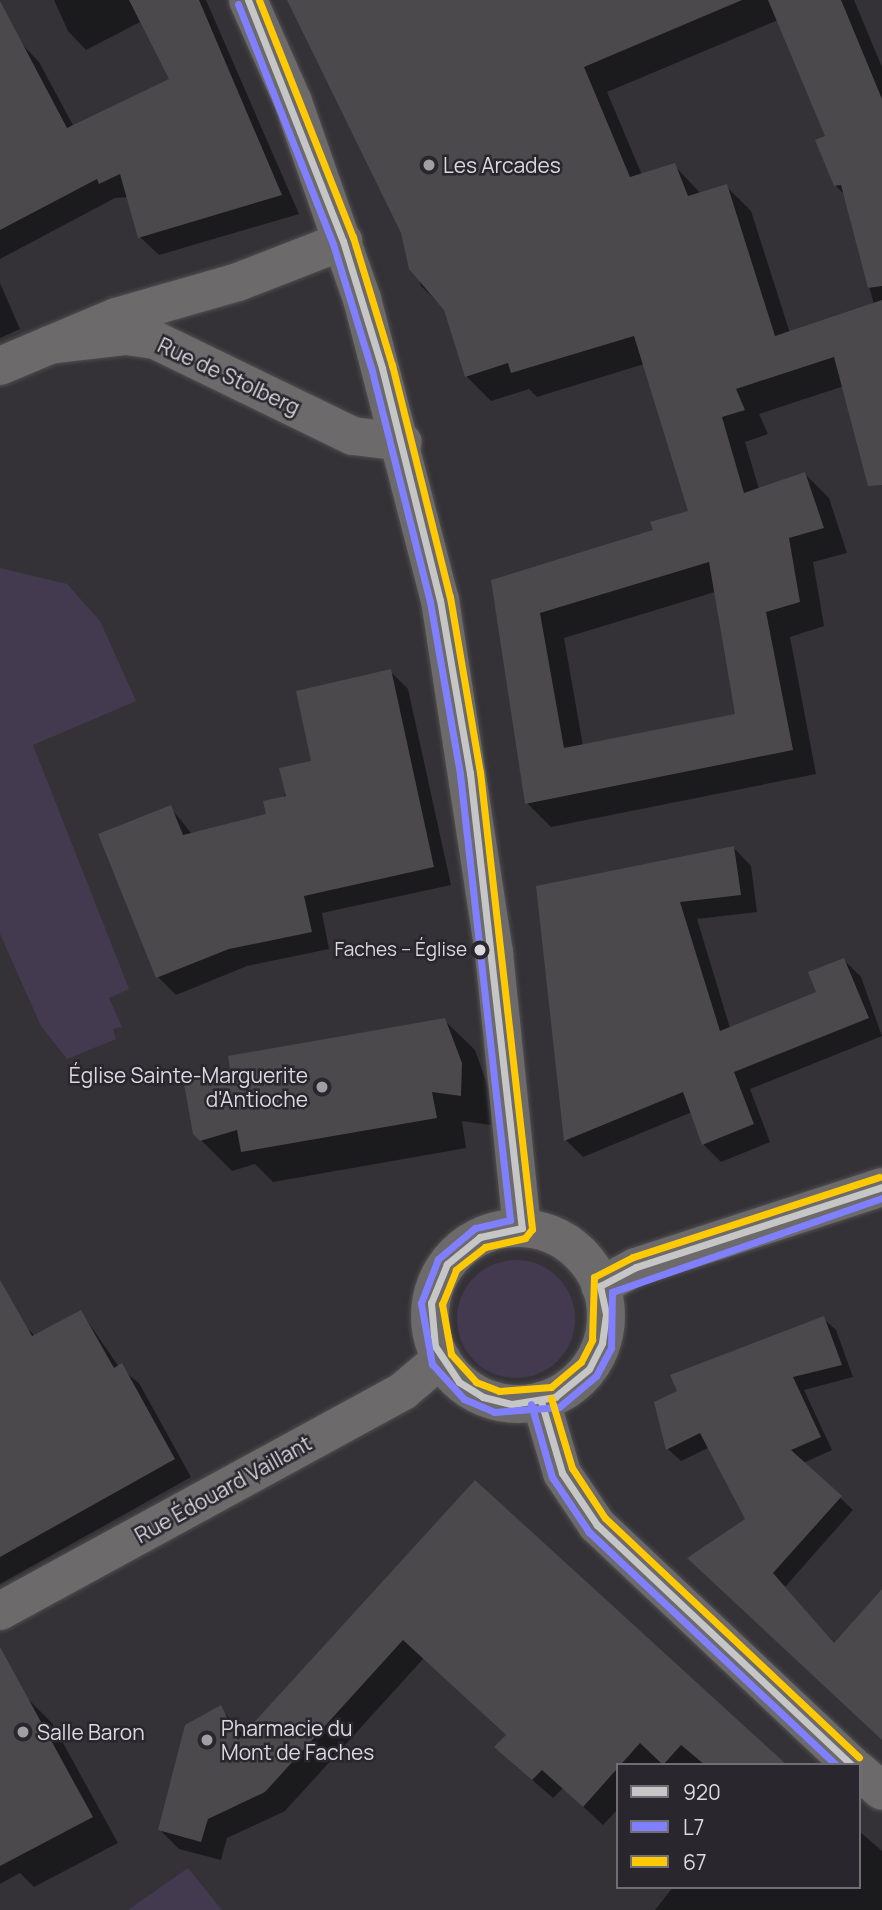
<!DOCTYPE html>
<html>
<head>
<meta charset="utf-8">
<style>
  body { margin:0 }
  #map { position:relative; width:882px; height:1910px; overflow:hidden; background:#343236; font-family:Manrope,sans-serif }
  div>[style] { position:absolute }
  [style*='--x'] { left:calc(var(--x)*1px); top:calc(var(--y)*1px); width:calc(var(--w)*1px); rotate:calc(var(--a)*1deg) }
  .green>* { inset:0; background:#433a50 }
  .round { border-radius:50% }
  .shadow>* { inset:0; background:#0007 }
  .building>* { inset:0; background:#4b494b }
  .roads { filter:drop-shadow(0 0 2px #4f4e50) drop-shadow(0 0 2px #4f4e50) }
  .minor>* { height:38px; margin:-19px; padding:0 19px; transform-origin:19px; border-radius:19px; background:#6c6a6a }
  .minor>.ring { margin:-19px; padding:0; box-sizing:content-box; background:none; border:38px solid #6c6a6a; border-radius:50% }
  .bus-1>* { height:7px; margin:-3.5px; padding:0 3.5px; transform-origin:3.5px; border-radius:3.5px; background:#c6c6c6 }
  .bus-2>* { height:7px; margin:-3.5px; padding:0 3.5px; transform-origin:3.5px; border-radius:3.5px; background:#8080ff }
  .bus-3>* { height:7px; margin:-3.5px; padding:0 3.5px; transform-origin:3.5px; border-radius:3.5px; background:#ffc904 }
  .dots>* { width:19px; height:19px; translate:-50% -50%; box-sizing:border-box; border:4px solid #29262e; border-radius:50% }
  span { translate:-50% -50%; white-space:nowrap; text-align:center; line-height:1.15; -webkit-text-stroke:5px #29262e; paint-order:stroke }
  .bus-label { font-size:19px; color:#dbd9df }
  .right { translate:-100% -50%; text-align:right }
  .poi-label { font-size:21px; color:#dbd9df }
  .left { translate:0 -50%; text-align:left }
  .street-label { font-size:21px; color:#dbd9df }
  .legend { position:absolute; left:616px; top:1763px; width:245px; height:126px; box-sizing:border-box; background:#29262e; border:2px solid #706e75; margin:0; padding:9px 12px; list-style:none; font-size:21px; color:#dbd9df }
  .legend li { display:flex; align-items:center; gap:14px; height:35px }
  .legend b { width:35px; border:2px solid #706e75 }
</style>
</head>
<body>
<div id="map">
  <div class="green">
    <div style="clip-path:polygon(0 568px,67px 584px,100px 621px,136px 701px,33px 745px,129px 989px,109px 998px,122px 1027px,113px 1029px,116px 1039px,67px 1059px,41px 1026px,0 934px)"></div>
    <div class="round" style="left:457px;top:1260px;width:118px;height:118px"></div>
    <div style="clip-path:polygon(188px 1868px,222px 1910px,128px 1910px)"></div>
  </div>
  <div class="shadow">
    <div style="clip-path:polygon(54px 0,206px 0,299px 214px,159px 255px,140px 237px,128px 197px,115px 198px,0 259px,0 53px,21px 43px,39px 62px,74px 127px,171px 80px,142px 21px,86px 50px,68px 31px)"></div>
    <div style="clip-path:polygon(evenodd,291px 0,854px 0,882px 67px,882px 439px,844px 386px,759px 414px,768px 434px,745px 442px,759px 489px,805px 474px,829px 498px,847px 553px,813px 562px,824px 626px,790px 637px,816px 774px,551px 827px,527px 803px,493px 582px,656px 531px,691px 512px,644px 364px,537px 397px,529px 389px,491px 401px,466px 376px,446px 310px,421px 286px,403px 233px,291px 0,778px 20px,827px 137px,835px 185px,846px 196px,874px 305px,790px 333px,751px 211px,726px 186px,701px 194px,674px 165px,642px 175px,607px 92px,778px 20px,291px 0,715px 592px,737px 715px,583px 746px,564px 638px,715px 592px)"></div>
    <div style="clip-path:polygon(0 283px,20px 329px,0 338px)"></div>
    <div style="clip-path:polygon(390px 671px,408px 689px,451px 885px,322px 913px,329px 949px,247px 966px,176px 995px,158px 977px,170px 807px,192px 834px,268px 815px)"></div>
    <div style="clip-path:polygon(734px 848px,751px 866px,757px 912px,697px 919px,730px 1028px,818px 993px,844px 960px,861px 977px,882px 1036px,750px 1089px,770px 1142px,721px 1162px,703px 1144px,692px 1112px,583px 1157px,566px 1140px,538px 888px)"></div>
    <div style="clip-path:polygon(444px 1020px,475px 1050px,491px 1095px,491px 1125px,462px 1121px,466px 1148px,273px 1182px,255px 1164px,232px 1171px,195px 1134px,232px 1071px)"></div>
    <div style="clip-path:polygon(81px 1312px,119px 1367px,139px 1383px,191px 1477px,0 1584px,0 1338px,24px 1325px,35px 1336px)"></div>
    <div style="clip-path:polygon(823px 1318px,836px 1330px,853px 1377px,804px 1390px,832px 1450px,803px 1463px,853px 1510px,785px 1587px,835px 1645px,882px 1629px,882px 1738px,690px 1558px,747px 1519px,710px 1447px,681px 1461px,668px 1449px)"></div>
    <div style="clip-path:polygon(475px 1482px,784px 1765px,618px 1765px,618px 1809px,603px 1825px,563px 1788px,553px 1798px,516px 1766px,497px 1747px,507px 1736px,424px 1658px,285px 1811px,227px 1838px,221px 1860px,179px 1849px,160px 1830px,220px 1707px,244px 1736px)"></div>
    <div style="clip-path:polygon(26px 1697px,52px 1723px,118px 1843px,34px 1887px,20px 1873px,0 1884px,0 1711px)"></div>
    <div style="clip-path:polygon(859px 1831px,882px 1851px,882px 1910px,655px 1910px,673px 1887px,859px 1887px)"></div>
  </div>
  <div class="building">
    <div style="clip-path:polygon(129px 0,199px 0,282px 195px,138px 238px,120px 174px,99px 184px,97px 179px,0 230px,0 1px,67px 128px,169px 79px)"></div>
    <div style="clip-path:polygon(evenodd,287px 0,742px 0,584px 67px,630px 177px,675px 163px,688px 196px,727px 184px,775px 336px,882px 300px,882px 485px,868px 486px,834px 357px,736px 389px,745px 410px,722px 417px,744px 493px,805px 472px,824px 528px,789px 538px,800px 602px,766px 612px,793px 750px,525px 804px,491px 580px,653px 530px,650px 522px,688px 511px,634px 336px,511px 373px,508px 363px,465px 377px,444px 310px,409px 269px,401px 233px,287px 0,709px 562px,735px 714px,564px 748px,540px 613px,709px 562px)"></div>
    <div style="clip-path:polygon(768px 0,841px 0,882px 99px,882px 286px,868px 288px,841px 185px,834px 186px,815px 140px,825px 136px)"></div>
    <div style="clip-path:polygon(391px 669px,434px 867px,304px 896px,312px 932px,229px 949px,156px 978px,98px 834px,171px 805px,183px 835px,266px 814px,263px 801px,286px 796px,279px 768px,311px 761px,296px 691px)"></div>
    <div style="clip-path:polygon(734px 846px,741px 895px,680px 902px,720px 1031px,816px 992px,808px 972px,844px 958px,869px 1018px,734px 1072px,754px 1124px,702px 1145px,683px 1092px,564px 1141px,536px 886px)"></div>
    <div style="clip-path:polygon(445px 1018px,462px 1063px,461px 1096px,432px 1092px,437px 1118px,241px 1152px,237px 1130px,200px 1141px,193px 1134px,184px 1084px,188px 1077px,230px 1069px,228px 1056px)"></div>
    <div style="clip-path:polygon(0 1280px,32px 1336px,81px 1310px,114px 1368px,122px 1363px,175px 1459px,0 1557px)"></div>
    <div style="clip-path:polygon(824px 1316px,842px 1365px,793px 1377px,821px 1437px,791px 1450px,842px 1496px,773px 1573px,834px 1643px,882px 1589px,882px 1740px,687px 1558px,745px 1519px,700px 1433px,666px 1450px,654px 1402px,677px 1391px,670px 1375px)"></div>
    <div style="clip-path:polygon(475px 1480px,787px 1765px,705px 1765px,681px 1745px,663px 1765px,640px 1743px,583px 1807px,542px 1770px,532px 1780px,494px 1747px,506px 1735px,403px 1640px,265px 1792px,208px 1819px,201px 1842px,158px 1830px,185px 1725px,221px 1705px,238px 1740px)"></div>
    <div style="clip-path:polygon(0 1647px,93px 1817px,0 1866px)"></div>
  </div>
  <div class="roads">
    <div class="minor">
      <div style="--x:248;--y:0;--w:111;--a:66.2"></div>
      <div style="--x:293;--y:102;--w:209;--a:70.7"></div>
      <div style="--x:362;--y:299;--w:311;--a:75.5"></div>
      <div style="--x:440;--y:600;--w:357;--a:81.3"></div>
      <div style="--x:494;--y:953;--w:276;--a:84.2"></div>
      <div style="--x:49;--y:345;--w:78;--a:-6.7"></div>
      <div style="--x:126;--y:336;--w:29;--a:8"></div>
      <div style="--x:155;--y:340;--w:220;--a:25.9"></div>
      <div style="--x:353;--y:436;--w:50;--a:6.8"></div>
      <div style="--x:0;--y:366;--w:126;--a:-22.9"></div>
      <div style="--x:116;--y:317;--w:127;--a:-16"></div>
      <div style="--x:238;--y:282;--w:113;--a:-21.3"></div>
      <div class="ring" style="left:430px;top:1228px;width:138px;height:138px"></div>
      <div style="--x:600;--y:1286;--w:41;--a:-27.8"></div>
      <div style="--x:636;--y:1267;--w:259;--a:-18"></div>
      <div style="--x:541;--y:1401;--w:75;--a:73.7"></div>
      <div style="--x:562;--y:1473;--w:63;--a:56.1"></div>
      <div style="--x:597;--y:1525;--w:350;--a:43.3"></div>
      <div style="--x:0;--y:1611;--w:459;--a:-28.6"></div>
      <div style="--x:403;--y:1391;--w:50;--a:-40.1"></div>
      <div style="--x:859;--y:1771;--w:30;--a:41"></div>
    </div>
  </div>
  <div class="bus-1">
    <div style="--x:248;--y:0;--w:259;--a:68.5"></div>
    <div style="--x:343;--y:241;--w:133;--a:72.9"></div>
    <div style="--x:382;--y:368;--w:239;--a:76"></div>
    <div style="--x:440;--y:600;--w:176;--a:80.2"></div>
    <div style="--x:470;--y:773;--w:458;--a:83.5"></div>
    <div style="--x:522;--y:1228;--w:43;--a:167.9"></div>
    <div style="--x:480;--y:1237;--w:43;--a:140.7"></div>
    <div style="--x:447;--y:1264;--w:42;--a:112.3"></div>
    <div style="--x:431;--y:1303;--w:43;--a:84.7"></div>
    <div style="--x:435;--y:1346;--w:43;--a:56.3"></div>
    <div style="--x:459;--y:1382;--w:28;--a:32"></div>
    <div style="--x:483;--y:1397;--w:30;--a:14"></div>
    <div style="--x:512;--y:1404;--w:44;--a:-9.2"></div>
    <div style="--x:555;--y:1397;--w:44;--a:-39.5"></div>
    <div style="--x:589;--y:1369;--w:29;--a:-63"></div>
    <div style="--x:602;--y:1343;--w:29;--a:-82"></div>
    <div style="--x:606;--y:1314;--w:29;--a:-102"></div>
    <div style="--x:600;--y:1286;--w:41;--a:-27.8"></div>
    <div style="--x:636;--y:1267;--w:259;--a:-18"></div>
    <div style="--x:541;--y:1401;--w:75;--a:73.7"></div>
    <div style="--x:562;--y:1473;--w:63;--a:56.1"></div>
    <div style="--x:597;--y:1525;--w:350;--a:43.3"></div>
  </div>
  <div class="bus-2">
    <div style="--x:238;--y:4;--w:258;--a:68.4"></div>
    <div style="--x:333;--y:244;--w:133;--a:72.9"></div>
    <div style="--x:372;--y:371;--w:238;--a:75.9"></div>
    <div style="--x:430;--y:602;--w:175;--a:80.1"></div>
    <div style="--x:460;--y:774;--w:449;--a:83.6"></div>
    <div style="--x:510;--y:1220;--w:36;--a:167"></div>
    <div style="--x:475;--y:1228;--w:48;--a:140"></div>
    <div style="--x:438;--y:1259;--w:47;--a:111.1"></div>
    <div style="--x:421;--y:1303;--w:62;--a:79.8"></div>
    <div style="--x:432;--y:1364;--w:47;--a:47.6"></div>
    <div style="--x:464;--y:1399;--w:33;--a:23"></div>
    <div style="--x:494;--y:1412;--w:65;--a:-4.4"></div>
    <div style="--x:559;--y:1407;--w:48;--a:-40"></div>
    <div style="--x:596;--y:1376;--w:32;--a:-62"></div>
    <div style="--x:611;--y:1348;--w:56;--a:-89"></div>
    <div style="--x:612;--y:1292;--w:286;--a:-19.2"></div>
    <div style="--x:531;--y:1404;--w:76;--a:74"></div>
    <div style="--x:552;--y:1477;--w:66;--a:56.1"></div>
    <div style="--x:589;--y:1532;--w:340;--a:43.3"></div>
  </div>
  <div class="bus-3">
    <div style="--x:259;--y:0;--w:255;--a:68.4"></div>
    <div style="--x:353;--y:237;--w:134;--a:73.1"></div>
    <div style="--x:392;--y:365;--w:239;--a:76"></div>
    <div style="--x:450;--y:597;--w:178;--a:80.3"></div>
    <div style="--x:480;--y:772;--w:460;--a:83.5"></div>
    <div style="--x:532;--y:1229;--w:11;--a:128"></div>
    <div style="--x:525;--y:1238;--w:41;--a:167.3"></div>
    <div style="--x:485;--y:1247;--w:37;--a:142"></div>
    <div style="--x:456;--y:1270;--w:37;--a:112"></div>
    <div style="--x:442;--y:1304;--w:51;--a:79.8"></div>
    <div style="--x:451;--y:1354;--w:38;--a:48"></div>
    <div style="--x:476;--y:1382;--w:25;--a:21"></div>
    <div style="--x:499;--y:1391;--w:52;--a:-4.4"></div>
    <div style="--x:551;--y:1387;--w:39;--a:-40"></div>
    <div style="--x:581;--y:1362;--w:25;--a:-63"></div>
    <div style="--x:592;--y:1340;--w:63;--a:-88.2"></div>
    <div style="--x:594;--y:1277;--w:44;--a:-27.1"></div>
    <div style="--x:633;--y:1257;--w:259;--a:-18"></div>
    <div style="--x:551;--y:1398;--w:73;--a:73.3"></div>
    <div style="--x:572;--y:1468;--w:60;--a:56.6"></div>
    <div style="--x:605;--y:1518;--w:349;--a:43.3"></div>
  </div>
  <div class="dots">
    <div style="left:429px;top:165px;background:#a19fa4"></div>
    <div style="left:480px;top:950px;background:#dbd9df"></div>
    <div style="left:322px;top:1087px;background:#a19fa4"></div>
    <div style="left:23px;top:1732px;background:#a19fa4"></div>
    <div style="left:207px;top:1740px;background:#a19fa4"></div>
  </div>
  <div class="bus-label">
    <span class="right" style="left:467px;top:950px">Faches – Église</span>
  </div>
  <div class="poi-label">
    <span class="left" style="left:443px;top:165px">Les Arcades</span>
    <span class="right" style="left:308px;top:1087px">Église Sainte-Marguerite<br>d'Antioche</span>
    <span class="left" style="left:221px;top:1740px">Pharmacie du<br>Mont de Faches</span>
    <span class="left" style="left:37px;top:1732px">Salle Baron</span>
  </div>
  <div class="street-label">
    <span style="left:229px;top:376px;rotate:25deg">Rue de Stolberg</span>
    <span style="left:223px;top:1489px;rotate:-29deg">Rue Édouard Vaillant</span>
  </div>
  <ul class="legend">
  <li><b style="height:9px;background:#c6c6c6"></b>920</li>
  <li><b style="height:9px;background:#8080ff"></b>L7</li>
  <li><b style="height:9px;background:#ffc904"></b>67</li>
  </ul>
</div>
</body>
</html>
